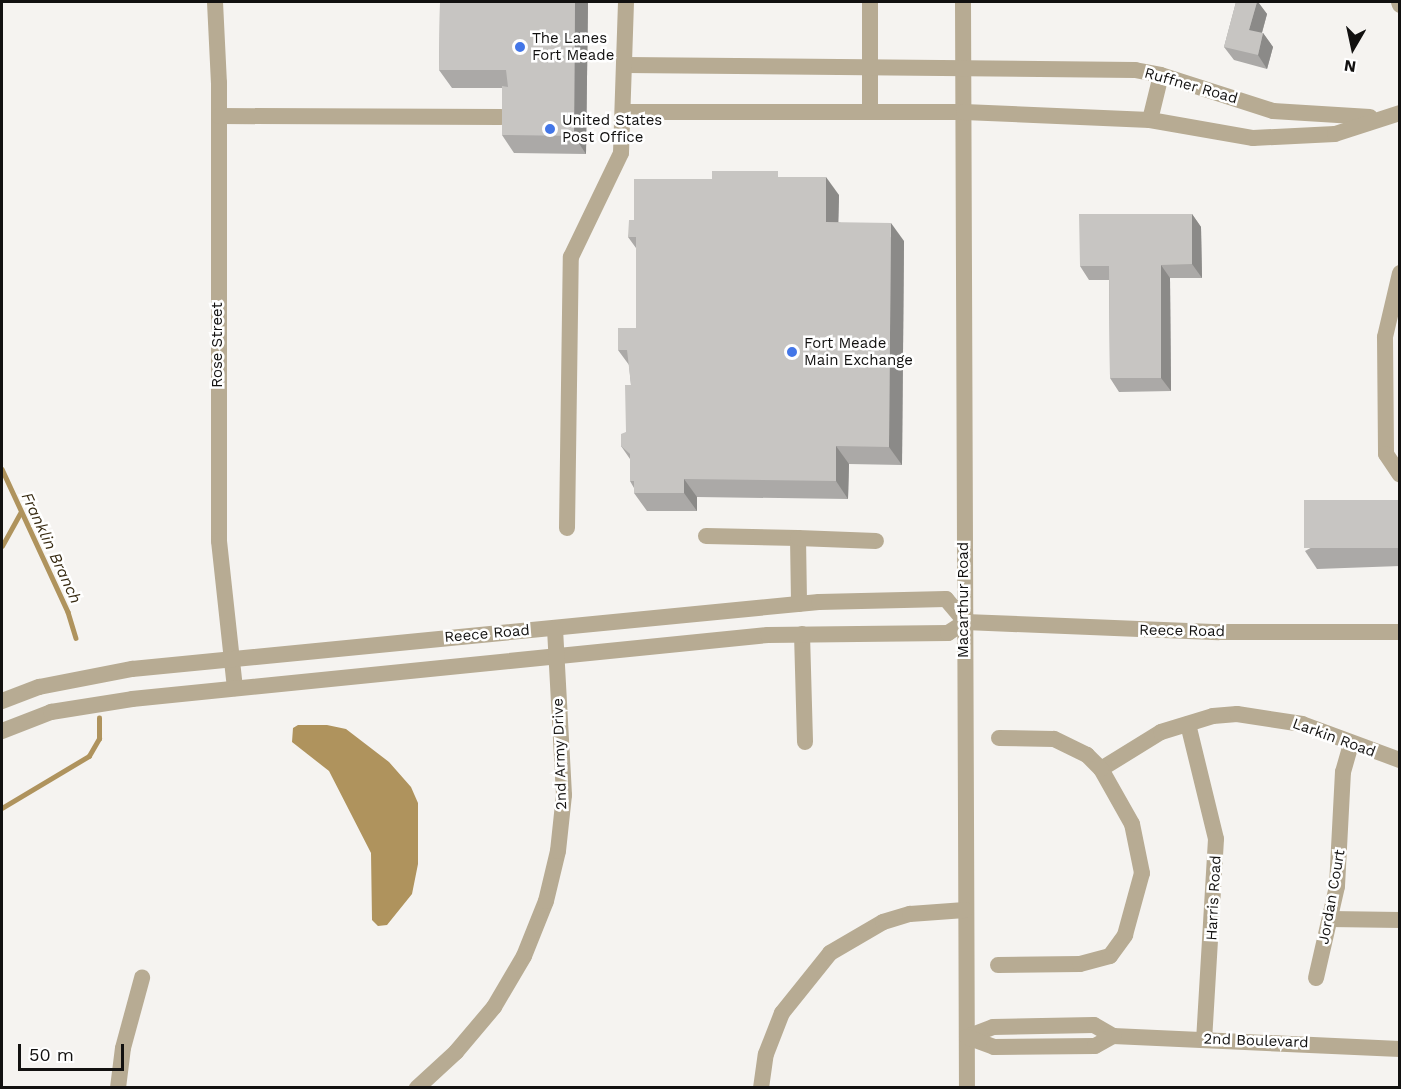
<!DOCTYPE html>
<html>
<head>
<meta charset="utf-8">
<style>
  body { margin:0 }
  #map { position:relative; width:1401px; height:1089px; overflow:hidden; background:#f5f3f0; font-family:"Work Sans",sans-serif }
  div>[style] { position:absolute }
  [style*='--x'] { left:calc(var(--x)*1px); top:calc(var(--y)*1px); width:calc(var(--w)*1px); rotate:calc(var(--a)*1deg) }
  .water>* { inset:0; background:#af935d }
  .stream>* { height:4.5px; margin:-2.25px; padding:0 2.25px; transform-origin:2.25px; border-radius:2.25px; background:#af935d }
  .minor>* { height:16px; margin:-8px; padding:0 8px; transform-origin:8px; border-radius:8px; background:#b7ab93 }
  .wall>* { inset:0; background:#aba9a7 }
  .shaded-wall>* { inset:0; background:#8b8a88 }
  .building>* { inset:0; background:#c7c5c2; transform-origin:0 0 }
  .dots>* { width:16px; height:16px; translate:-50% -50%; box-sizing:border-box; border:3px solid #fff; border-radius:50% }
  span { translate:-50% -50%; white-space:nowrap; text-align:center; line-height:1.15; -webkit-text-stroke:5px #fff; paint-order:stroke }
  .poi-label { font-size:15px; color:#121110 }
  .left { translate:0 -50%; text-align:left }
  .street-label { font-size:15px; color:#121110 }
  .water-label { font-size:16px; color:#372a11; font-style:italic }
  .frame { position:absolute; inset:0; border:3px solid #121110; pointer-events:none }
  .north { position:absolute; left:1323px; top:18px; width:60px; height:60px; -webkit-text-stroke:4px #fff; paint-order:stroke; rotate:189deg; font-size:16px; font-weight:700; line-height:24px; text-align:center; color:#121110 }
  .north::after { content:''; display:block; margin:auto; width:21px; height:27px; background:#121110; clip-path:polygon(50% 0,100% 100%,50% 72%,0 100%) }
  .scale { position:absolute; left:18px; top:1044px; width:106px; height:27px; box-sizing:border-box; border:3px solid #121110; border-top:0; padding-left:8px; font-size:18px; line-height:21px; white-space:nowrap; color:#121110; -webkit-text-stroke:4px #fff; paint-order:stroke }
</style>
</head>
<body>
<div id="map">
  <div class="water">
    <div style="clip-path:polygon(298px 725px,327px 725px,346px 729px,389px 762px,411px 787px,418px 803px,418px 864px,412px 894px,387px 925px,378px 926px,372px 920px,371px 853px,329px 771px,292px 742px,293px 728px)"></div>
  </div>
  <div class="stream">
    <div style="--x:2;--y:469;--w:157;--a:65.2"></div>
    <div style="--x:68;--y:612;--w:27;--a:73"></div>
    <div style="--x:2;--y:546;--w:37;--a:-61"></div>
    <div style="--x:2;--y:808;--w:101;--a:-30.9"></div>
    <div style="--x:89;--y:756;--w:20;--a:-60"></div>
    <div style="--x:99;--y:739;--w:21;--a:-90"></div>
  </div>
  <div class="minor">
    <div style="--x:215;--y:2;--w:81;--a:87.2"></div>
    <div style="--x:219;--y:83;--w:458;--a:90"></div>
    <div style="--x:219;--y:541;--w:148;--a:83.8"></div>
    <div style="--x:870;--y:2;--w:110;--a:90"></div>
    <div style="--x:963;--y:2;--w:1086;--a:89.79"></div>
    <div style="--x:1399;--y:2;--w:3;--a:72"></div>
    <div style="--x:626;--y:65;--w:509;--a:0.56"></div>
    <div style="--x:1135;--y:70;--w:26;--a:11"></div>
    <div style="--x:1161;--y:75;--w:118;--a:17.8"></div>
    <div style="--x:1273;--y:111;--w:97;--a:3.5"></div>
    <div style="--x:625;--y:112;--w:339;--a:0"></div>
    <div style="--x:964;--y:112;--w:186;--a:2.5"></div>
    <div style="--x:1150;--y:120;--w:105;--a:9.9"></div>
    <div style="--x:1253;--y:138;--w:82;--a:-2.8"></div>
    <div style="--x:1335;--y:134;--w:68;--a:-17.9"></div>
    <div style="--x:219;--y:116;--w:282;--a:0.2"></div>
    <div style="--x:1150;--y:120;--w:46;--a:-76.3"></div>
    <div style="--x:1400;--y:273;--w:66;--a:103.2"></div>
    <div style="--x:1385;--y:337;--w:117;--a:89.5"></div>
    <div style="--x:1386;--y:454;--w:25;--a:56"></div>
    <div style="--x:567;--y:528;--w:271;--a:-89.2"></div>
    <div style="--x:571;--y:257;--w:115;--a:-64.3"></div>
    <div style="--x:621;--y:153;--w:151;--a:-88.1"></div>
    <div style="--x:706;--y:536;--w:92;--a:1.2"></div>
    <div style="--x:798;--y:538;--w:66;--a:89.1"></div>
    <div style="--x:798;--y:538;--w:78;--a:2.2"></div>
    <div style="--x:802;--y:634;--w:108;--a:88.4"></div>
    <div style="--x:2;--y:701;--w:40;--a:-21"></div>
    <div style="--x:39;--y:687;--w:95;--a:-11"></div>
    <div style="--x:132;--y:669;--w:690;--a:-5.57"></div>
    <div style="--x:819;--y:602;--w:127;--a:-1.4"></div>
    <div style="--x:946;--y:599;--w:30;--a:50"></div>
    <div style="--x:1188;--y:724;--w:118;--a:76.3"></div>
    <div style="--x:1216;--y:839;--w:200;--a:93.4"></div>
    <div style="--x:2;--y:731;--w:53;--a:-21.2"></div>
    <div style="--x:51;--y:712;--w:82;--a:-9.1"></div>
    <div style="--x:132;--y:699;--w:639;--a:-5.75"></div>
    <div style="--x:768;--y:635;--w:180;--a:-0.6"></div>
    <div style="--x:948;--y:633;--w:20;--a:-33"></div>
    <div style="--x:965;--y:622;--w:254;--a:2.3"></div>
    <div style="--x:1219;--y:632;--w:181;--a:0"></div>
    <div style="--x:1101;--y:769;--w:70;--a:-31.7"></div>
    <div style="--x:1161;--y:732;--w:54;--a:-17.1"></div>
    <div style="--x:1213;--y:716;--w:24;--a:-5"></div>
    <div style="--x:1237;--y:714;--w:66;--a:8.7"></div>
    <div style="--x:1302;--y:724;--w:104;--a:20.2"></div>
    <div style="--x:1330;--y:919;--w:70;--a:0.8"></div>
    <div style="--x:998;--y:965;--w:82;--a:-0.7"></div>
    <div style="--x:1080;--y:964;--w:31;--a:-15"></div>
    <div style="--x:1110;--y:956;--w:26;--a:-54"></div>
    <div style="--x:1125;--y:935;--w:64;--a:-74.7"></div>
    <div style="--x:1142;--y:873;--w:50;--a:-101.5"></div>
    <div style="--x:1132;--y:824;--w:63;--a:-119.4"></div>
    <div style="--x:1101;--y:769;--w:20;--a:-135"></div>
    <div style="--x:1087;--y:755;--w:37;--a:-154"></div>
    <div style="--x:1054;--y:739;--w:55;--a:-179"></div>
    <div style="--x:1316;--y:978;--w:94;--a:-77.1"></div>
    <div style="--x:1337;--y:886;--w:114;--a:-87"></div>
    <div style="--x:1343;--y:772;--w:29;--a:-74"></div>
    <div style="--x:967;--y:1037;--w:28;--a:-21"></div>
    <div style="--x:993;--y:1027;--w:101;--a:-1.1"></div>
    <div style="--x:1094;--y:1025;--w:22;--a:30"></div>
    <div style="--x:1113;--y:1036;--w:287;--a:2.6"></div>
    <div style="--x:967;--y:1037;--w:29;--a:20"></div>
    <div style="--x:994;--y:1047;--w:101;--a:-0.6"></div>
    <div style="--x:1095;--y:1046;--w:21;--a:-29"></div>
    <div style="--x:118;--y:1088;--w:40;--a:-82.9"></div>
    <div style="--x:123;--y:1048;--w:73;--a:-74.8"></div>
    <div style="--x:417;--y:1088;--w:53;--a:-42.7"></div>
    <div style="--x:456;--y:1052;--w:59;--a:-49.8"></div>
    <div style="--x:494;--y:1007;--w:59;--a:-59.5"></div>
    <div style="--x:524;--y:956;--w:59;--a:-68.2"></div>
    <div style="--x:546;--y:901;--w:51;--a:-76.5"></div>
    <div style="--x:558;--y:851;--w:56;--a:-83.9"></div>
    <div style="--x:564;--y:795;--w:167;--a:-93.1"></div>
    <div style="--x:761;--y:1088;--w:34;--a:-82"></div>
    <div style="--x:766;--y:1054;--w:44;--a:-68.7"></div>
    <div style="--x:782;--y:1013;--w:77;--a:-51.3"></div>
    <div style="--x:830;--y:953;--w:61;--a:-30.3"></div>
    <div style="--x:883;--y:922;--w:28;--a:-17"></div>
    <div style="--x:910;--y:914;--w:55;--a:-4.2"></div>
  </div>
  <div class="wall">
    <div style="clip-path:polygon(440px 2px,588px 2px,586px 154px,514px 153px,502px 135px,502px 88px,452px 88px,439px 70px)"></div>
    <div style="clip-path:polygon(1236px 2px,1258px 2px,1267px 14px,1262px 33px,1263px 33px,1273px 47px,1267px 69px,1234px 60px,1224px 47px)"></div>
    <div style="clip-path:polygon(782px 177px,839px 195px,838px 222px,904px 241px,902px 465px,849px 464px,848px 499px,697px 497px,697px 511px,647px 511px,634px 493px,634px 488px,630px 481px,630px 459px,621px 446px,626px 432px,631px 385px,629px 365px,618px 350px,636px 328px,636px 248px,628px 237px,634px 220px,712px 179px)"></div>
    <div style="clip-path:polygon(1192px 214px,1201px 227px,1202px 278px,1170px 278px,1171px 391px,1119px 392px,1110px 378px,1109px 280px,1089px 280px,1080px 266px)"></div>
    <div style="clip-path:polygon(1400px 500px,1400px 566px,1317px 569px,1305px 551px)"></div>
  </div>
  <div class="shaded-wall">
    <div style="clip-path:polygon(575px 2px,588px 2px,586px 154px,574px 136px)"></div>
    <div style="clip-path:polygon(1257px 2px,1258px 2px,1267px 14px,1259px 43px,1249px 30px)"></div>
    <div style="clip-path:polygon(1263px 33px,1273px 47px,1267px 69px,1258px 55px)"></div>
    <div style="clip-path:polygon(826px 177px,839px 195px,838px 240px,826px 222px)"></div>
    <div style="clip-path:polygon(1192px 214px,1201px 227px,1202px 278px,1192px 264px)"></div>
    <div style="clip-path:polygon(891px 223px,904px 241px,902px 465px,889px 447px)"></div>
    <div style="clip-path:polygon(1161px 265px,1170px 278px,1171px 391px,1161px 378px)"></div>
    <div style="clip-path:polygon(836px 446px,849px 464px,848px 499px,836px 481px)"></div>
    <div style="clip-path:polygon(684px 479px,697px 497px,697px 511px,684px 493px)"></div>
  </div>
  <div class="building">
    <div style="clip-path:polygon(440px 2px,575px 2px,574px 136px,502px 135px,502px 86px,508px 87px,506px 70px,439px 70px)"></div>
    <div style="clip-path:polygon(1236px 2px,1257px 2px,1249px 30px,1263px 33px,1258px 55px,1224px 47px)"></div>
    <div style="clip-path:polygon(712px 171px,778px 171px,778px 177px,826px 177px,826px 222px,891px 223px,889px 447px,836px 446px,836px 481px,684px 479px,684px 493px,634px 493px,634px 481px,630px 481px,630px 454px,621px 446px,621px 434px,626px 432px,625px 385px,631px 385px,627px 350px,618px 350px,618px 328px,636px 328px,636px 237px,628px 237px,629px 220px,634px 220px,634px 179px,712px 179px)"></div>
    <div style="clip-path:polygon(1079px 214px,1192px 214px,1192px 264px,1161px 265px,1161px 378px,1110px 378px,1109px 266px,1080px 266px)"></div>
    <div style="left:1400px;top:500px;width:48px;height:96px;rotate:90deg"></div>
  </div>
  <div class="dots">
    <div style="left:520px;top:47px;background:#4376e7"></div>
    <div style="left:550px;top:129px;background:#4376e7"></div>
    <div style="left:792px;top:352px;background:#4376e7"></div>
  </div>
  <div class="poi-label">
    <span class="left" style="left:532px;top:47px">The Lanes<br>Fort Meade</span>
    <span class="left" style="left:562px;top:129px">United States<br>Post Office</span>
    <span class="left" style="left:804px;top:352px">Fort Meade<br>Main Exchange</span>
  </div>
  <div class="street-label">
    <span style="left:1191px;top:86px;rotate:16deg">Ruffner Road</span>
    <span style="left:218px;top:345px;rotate:-90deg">Rose Street</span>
    <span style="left:964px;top:600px;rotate:-90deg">Macarthur Road</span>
    <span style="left:1182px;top:631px;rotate:1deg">Reece Road</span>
    <span style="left:487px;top:634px;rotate:-5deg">Reece Road</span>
    <span style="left:1334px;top:738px;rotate:20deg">Larkin Road</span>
    <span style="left:560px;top:754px;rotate:-92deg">2nd Army Drive</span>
    <span style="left:1332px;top:897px;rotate:-80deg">Jordan Court</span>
    <span style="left:1214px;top:898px;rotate:-87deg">Harris Road</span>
    <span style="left:1256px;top:1041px;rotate:2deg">2nd Boulevard</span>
  </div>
  <div class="water-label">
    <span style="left:51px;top:548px;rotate:65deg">Franklin Branch</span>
  </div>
  <div class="frame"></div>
  <div class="north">N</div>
  <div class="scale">50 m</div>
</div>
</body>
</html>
